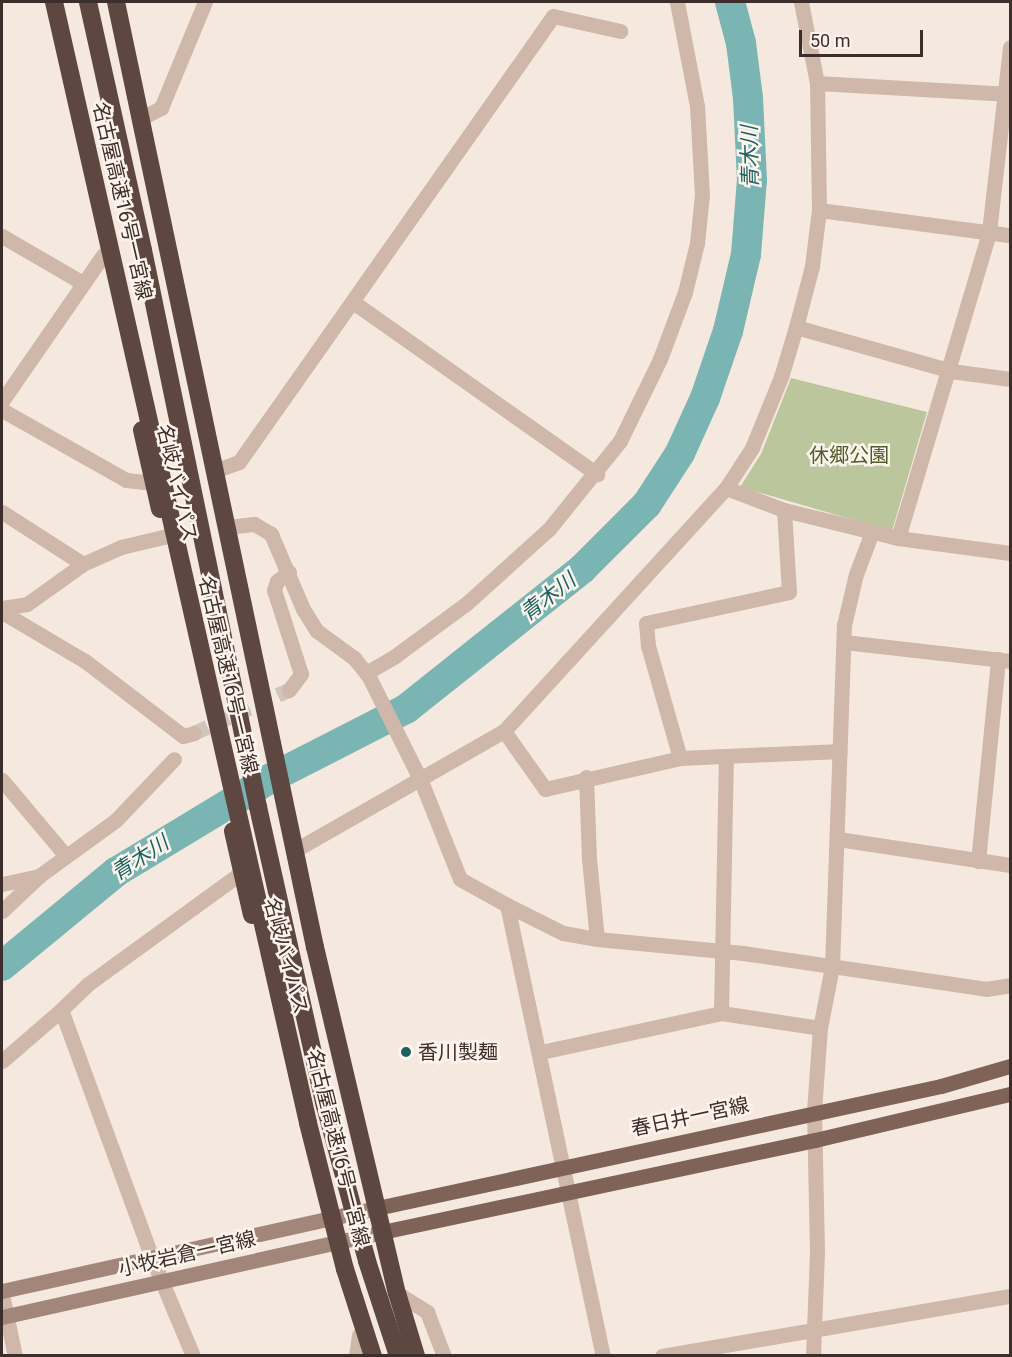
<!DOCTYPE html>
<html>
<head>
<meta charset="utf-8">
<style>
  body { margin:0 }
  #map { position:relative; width:1012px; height:1357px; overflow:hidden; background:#f5e9df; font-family:Roboto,"Noto Sans JP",sans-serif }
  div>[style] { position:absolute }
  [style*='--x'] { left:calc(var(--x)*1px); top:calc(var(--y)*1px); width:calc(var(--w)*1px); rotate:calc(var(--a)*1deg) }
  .green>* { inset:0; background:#bcc69d }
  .river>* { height:30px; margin:-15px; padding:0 15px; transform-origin:15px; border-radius:15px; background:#7bb5b3 }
  .street-tunnel>* { height:15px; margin-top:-7.5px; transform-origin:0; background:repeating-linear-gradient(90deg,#d0c4bb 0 15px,transparent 0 23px) }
  .street>* { height:15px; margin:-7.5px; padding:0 7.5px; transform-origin:7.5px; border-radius:7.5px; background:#cfb7a9 }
  .secondary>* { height:15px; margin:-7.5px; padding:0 7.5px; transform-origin:7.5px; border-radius:7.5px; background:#a3867a }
  .primary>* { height:15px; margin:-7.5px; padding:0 7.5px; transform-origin:7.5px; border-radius:7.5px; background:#7f6359 }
  .highway>* { height:18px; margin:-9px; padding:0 9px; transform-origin:9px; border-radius:9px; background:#5d4740 }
  .highway-bridge>* { height:18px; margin:-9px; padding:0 9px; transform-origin:9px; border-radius:9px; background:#5d4740 }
  .dots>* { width:16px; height:16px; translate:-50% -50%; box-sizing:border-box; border:3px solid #fcf4ec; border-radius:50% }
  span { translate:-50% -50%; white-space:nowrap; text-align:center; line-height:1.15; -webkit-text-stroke:5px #fcf4ec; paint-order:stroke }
  .street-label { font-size:20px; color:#3c2e2a }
  .park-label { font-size:20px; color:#4e5d2b }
  .poi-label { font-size:20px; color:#3c2e2a }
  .left { translate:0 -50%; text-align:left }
  .water-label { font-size:21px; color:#1a6261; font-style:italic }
  .frame { position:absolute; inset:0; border:3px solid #3c2e2a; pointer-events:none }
  .scale { position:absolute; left:799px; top:30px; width:124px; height:27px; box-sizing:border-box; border:3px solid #3c2e2a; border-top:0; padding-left:8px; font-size:18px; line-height:21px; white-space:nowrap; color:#3c2e2a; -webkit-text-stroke:4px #fcf4ec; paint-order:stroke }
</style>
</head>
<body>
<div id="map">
  <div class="green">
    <div style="clip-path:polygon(791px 378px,927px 412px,892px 531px,740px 487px,761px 454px)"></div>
  </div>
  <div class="river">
    <div style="--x:2;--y:966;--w:148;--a:-39.5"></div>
    <div style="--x:116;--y:872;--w:181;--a:-31.2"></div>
    <div style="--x:271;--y:778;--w:152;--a:-27.1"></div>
    <div style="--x:406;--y:709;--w:225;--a:-38.5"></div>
    <div style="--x:582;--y:569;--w:92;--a:-45"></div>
    <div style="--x:647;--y:504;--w:61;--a:-57.1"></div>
    <div style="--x:680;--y:453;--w:60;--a:-65.6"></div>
    <div style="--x:705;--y:398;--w:71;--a:-71.1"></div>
    <div style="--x:728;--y:331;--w:79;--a:-76.8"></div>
    <div style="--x:746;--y:254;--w:74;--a:-85.4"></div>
    <div style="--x:752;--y:180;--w:82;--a:-92.8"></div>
    <div style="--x:748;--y:98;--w:55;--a:-97.3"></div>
    <div style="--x:741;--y:43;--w:42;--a:-105"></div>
  </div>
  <div class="street-tunnel">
    <div style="--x:194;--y:733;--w:104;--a:-24.4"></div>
  </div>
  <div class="street">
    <div style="--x:817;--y:83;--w:193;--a:3.3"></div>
    <div style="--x:140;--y:119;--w:24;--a:-28"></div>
    <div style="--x:161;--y:108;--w:115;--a:-67.5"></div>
    <div style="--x:819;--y:210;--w:193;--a:7.5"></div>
    <div style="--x:2;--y:236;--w:91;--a:30.2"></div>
    <div style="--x:353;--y:302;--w:299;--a:35.2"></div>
    <div style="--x:796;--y:327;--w:161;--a:15.8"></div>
    <div style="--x:951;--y:371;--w:60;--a:7.7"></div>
    <div style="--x:2;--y:401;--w:178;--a:-55.3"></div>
    <div style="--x:2;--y:410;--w:142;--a:29.4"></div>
    <div style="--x:126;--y:480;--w:28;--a:6"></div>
    <div style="--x:217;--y:470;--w:23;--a:-20"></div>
    <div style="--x:239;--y:462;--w:545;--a:-54.85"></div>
    <div style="--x:553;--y:16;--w:69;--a:12.6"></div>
    <div style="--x:726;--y:488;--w:62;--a:20.8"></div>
    <div style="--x:784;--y:510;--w:117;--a:13.8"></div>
    <div style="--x:898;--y:538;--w:113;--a:7.6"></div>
    <div style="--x:2;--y:512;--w:96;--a:32.7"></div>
    <div style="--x:228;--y:527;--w:26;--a:-7"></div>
    <div style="--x:254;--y:524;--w:20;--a:30"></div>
    <div style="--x:271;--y:534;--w:82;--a:66.9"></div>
    <div style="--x:303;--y:609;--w:26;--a:58"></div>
    <div style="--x:317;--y:631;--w:46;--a:36.1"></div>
    <div style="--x:354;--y:658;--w:22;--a:51"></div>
    <div style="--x:368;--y:675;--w:119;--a:63.4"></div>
    <div style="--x:421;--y:781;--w:105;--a:68.3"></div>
    <div style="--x:460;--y:879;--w:54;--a:29"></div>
    <div style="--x:507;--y:905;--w:461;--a:78"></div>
    <div style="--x:898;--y:538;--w:319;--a:-73.4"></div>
    <div style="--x:989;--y:232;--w:186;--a:-83.5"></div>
    <div style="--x:2;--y:608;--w:25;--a:-9"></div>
    <div style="--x:27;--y:604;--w:69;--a:-35.5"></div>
    <div style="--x:83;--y:564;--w:42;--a:-24.1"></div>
    <div style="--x:121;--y:547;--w:47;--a:-13.4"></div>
    <div style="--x:2;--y:612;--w:96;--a:30.6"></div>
    <div style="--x:85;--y:661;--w:123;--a:37.4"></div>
    <div style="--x:183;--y:736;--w:11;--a:-15"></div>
    <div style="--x:844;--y:642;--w:167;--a:6.5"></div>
    <div style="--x:366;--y:673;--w:34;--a:-30"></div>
    <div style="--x:395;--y:656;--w:89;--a:-36.4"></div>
    <div style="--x:467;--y:603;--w:110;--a:-42.1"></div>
    <div style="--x:549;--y:529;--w:113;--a:-51.1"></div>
    <div style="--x:620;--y:441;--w:91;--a:-64"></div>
    <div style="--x:660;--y:359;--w:72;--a:-69.5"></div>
    <div style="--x:685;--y:292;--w:50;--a:-76.2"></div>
    <div style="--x:697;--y:243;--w:48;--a:-84.1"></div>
    <div style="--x:702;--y:195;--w:89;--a:-93.2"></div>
    <div style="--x:697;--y:106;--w:106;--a:-100.9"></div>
    <div style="--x:289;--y:690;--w:20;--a:-53"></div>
    <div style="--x:301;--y:674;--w:88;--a:-107.8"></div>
    <div style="--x:274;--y:590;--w:9;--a:-72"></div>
    <div style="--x:277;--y:581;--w:15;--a:-37"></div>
    <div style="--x:504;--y:731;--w:71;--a:54.7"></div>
    <div style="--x:545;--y:789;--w:139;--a:-12.9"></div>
    <div style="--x:680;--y:758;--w:160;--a:-2.5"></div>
    <div style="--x:680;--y:758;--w:116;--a:-105.9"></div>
    <div style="--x:648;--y:646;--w:23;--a:-95"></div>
    <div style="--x:646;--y:623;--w:146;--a:-12.2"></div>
    <div style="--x:789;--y:592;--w:82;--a:-93.5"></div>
    <div style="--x:586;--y:777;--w:82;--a:87.9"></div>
    <div style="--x:589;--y:859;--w:80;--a:84.3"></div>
    <div style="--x:2;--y:780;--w:99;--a:49.9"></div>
    <div style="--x:838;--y:839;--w:174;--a:8.6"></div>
    <div style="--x:297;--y:849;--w:238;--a:-29.7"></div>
    <div style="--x:504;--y:731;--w:329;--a:-47.6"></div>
    <div style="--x:726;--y:488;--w:48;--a:-57"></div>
    <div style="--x:752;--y:448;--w:77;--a:-67.8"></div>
    <div style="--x:781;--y:377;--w:52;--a:-73.3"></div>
    <div style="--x:796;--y:327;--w:63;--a:-75.3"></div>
    <div style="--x:812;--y:266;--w:56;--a:-82.9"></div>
    <div style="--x:819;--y:210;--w:127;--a:-90.9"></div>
    <div style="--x:817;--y:83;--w:83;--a:-101.2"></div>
    <div style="--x:978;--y:861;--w:203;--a:-84.3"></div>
    <div style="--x:2;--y:884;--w:38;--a:-12"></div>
    <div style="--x:39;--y:876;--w:95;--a:-36"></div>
    <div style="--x:116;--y:820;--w:84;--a:-46.4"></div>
    <div style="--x:507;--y:905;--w:63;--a:26.6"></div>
    <div style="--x:563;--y:933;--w:35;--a:10"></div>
    <div style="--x:597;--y:939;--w:147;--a:5.5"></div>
    <div style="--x:743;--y:953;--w:246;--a:8.4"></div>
    <div style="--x:986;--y:989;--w:24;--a:-9"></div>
    <div style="--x:2;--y:911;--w:51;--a:-43.4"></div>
    <div style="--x:721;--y:1013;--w:255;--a:-88.9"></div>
    <div style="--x:541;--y:1052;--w:184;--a:-12.2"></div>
    <div style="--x:721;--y:1013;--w:100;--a:8.6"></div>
    <div style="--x:2;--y:1061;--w:78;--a:-40.8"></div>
    <div style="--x:397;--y:1293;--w:36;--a:32"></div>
    <div style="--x:427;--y:1312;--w:47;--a:68.9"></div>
    <div style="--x:2;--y:1294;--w:63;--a:78.2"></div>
    <div style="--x:193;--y:1356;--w:106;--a:-112.7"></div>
    <div style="--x:152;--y:1258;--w:264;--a:-110.1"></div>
    <div style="--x:61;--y:1010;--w:37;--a:-44"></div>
    <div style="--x:88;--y:984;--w:189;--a:-36"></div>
    <div style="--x:356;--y:1356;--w:21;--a:-82"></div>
    <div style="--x:662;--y:1356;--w:353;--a:-9.8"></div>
    <div style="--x:813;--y:1356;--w:103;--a:-87.8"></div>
    <div style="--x:817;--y:1253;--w:142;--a:-91.2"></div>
    <div style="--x:814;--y:1111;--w:83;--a:-85.9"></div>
    <div style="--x:820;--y:1028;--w:62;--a:-78.9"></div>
    <div style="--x:832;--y:967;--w:342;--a:-88"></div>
    <div style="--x:844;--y:625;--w:52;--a:-76.8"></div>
    <div style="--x:856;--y:574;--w:45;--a:-69.1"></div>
  </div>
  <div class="secondary">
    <div style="--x:2;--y:1291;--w:384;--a:-12.5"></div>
    <div style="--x:2;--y:1317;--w:389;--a:-12.6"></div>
  </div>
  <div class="primary">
    <div style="--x:377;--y:1208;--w:577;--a:-12.21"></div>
    <div style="--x:941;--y:1086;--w:72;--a:-16.2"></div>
    <div style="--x:382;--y:1232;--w:443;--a:-12"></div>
    <div style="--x:815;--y:1140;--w:200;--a:-13.3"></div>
  </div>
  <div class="highway">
    <div style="--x:116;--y:2;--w:966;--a:78.11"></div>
    <div style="--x:315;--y:947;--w:356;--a:76.7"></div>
    <div style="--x:397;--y:1293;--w:66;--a:73.2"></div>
    <div style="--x:142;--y:430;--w:81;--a:77.2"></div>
    <div style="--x:233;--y:831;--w:86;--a:77.3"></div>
  </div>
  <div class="highway-bridge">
    <div style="--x:54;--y:2;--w:1149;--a:77.23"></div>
    <div style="--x:308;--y:1123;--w:151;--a:75.8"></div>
    <div style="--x:345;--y:1269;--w:91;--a:72.2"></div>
    <div style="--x:88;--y:2;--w:254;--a:77.5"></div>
    <div style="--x:143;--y:250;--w:569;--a:78.33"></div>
    <div style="--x:258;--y:807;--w:306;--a:77.4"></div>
    <div style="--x:325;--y:1106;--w:161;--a:74.8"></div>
    <div style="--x:367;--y:1261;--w:100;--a:71.9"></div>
  </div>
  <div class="dots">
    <div style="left:406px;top:1052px;background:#1a6261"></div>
  </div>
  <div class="street-label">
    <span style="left:122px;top:201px;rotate:77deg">名古屋高速16号一宮線</span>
    <span style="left:177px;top:483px;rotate:77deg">名岐バイパス</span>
    <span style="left:228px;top:675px;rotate:77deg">名古屋高速16号一宮線</span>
    <span style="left:286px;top:956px;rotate:75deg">名岐バイパス</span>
    <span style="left:690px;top:1117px;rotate:-12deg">春日井一宮線</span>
    <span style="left:338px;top:1148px;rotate:76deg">名古屋高速16号一宮線</span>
    <span style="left:187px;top:1254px;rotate:-13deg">小牧岩倉一宮線</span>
  </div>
  <div class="park-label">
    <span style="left:849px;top:455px">休郷公園</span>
  </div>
  <div class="poi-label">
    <span class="left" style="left:418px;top:1052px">香川製麺</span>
  </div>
  <div class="water-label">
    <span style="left:750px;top:157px;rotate:-91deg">青木川</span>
    <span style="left:548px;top:597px;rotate:-38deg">青木川</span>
    <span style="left:140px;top:858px;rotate:-33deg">青木川</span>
  </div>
  <div class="frame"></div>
  <div class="scale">50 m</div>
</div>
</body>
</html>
